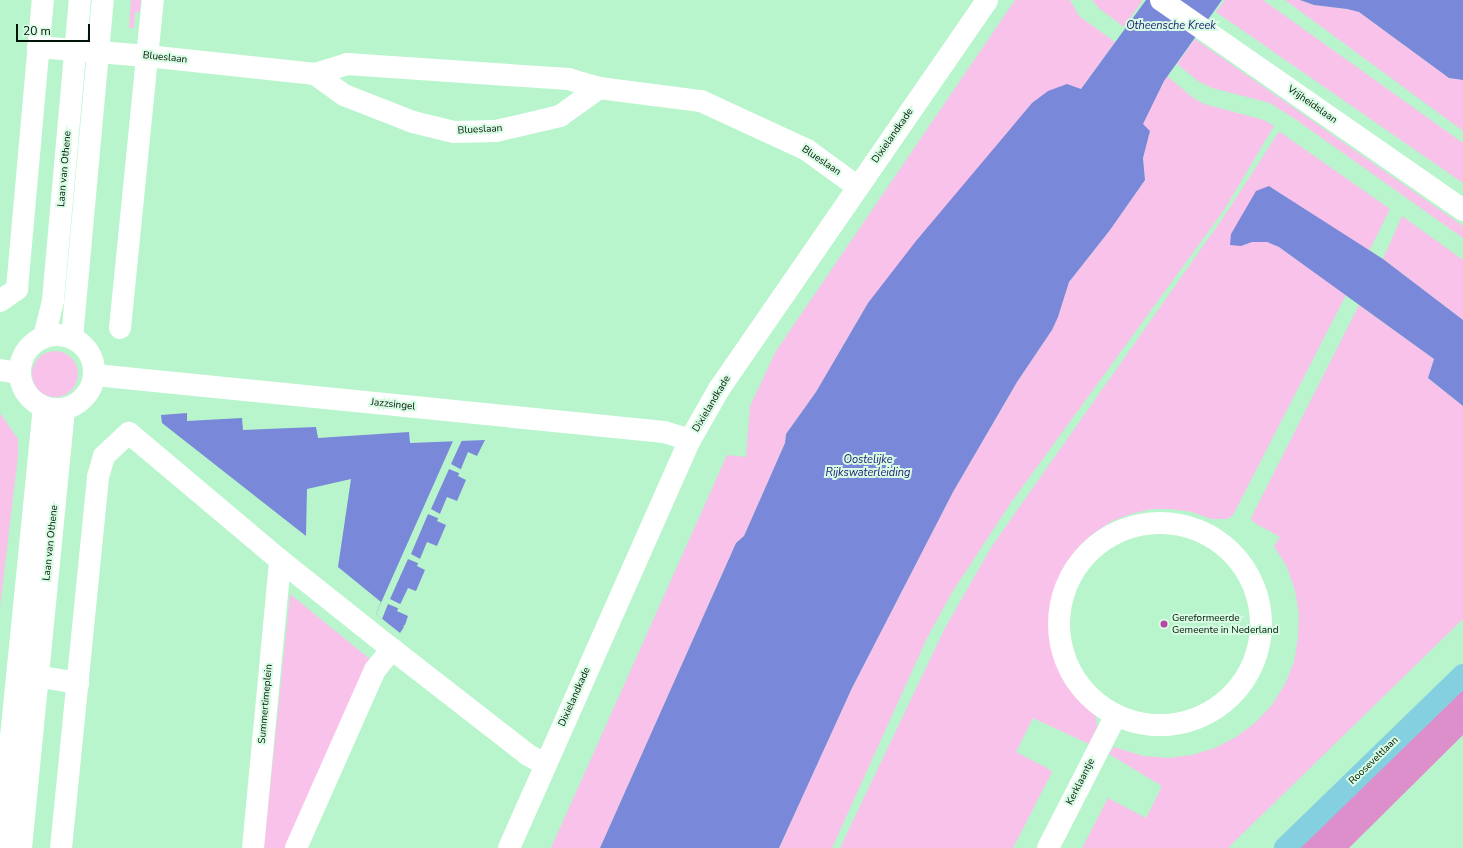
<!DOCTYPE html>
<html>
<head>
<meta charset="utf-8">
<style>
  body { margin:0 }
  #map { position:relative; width:1463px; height:848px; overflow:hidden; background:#b8f5cc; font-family:"Nunito Sans",sans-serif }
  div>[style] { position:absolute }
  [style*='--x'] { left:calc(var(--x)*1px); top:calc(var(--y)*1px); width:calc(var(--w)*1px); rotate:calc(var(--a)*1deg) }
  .green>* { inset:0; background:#f8c2eb }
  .round { border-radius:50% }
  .forest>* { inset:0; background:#dd8fcc }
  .water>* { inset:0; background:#7a88d9 }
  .pier>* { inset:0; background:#b8f5cc }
  .minor>* { height:22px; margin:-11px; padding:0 11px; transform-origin:11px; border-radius:11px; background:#fff }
  .minor>.ring { margin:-11px; padding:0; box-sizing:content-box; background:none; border:22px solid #fff; border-radius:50% }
  .major>* { height:22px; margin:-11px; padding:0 11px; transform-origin:11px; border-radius:11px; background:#85d0e0 }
  .dots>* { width:11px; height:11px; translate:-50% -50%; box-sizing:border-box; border:2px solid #d8fce3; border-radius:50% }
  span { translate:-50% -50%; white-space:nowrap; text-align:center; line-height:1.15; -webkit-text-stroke:4px #d8fce3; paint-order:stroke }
  .street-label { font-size:10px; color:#001507 }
  .poi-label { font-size:10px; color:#001507 }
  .left { translate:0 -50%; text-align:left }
  .water-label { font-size:11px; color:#1e1776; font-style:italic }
  .scale { position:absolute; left:16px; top:24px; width:74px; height:18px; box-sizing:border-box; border:2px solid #001507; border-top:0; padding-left:5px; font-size:12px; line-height:14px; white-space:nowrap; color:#001507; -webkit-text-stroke:3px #d8fce3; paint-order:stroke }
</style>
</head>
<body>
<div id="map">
  <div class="green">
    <div style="clip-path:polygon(131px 0,141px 0,140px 12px,135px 12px,134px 28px,129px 28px)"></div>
    <div style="clip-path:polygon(1015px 0,1070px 0,1079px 16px,1115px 42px,1081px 89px,1032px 103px,868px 303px,816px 392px,786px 434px,785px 443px,744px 536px,736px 543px,600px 848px,551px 848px,727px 455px,746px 457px,750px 406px,776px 351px)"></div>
    <div style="clip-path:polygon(1092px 0,1141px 0,1142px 1px,1124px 27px,1100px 9px)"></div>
    <div style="clip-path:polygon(1225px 0,1263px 0,1463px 143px,1463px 183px,1216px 12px)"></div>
    <div style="clip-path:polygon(1285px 0,1300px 0,1314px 5px,1347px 9px,1359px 12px,1449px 78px,1463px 80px,1463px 131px)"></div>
    <div style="clip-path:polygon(1195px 39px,1463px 226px,1463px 238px,1295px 119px,1270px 103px,1212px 88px,1198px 81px,1177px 64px)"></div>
    <div style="clip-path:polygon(1167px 76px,1192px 97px,1204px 104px,1264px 120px,1274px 126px,1224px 210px,1010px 504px,951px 594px,927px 638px,832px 848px,779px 848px,852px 688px,953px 492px,1017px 382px,1052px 330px,1058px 317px,1069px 282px,1110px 230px,1145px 180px,1143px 158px,1150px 131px,1142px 124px)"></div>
    <div style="clip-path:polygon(1280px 132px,1390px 209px,1369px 251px,1269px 186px,1241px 246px,1252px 242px,1267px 242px,1279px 247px,1346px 295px,1233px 515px,1227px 519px,1211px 519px,1192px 512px,1171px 509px,1151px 509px,1131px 514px,1112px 521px,1095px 532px,1079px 546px,1067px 562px,1058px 581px,1052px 600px,1050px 621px,1051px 641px,1056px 661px,1065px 680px,1076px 697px,1096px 717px,1097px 727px,1089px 744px,1033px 718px,1016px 752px,1047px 768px,1052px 772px,1013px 848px,840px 848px,945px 628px,992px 546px,1227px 212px,1278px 133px)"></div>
    <div style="clip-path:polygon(1402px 216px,1463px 260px,1463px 320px,1383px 259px)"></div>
    <div style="clip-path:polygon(1359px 305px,1434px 359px,1428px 378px,1463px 406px,1463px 619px,1228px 848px,1082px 848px,1108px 798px,1146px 818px,1162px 786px,1109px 754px,1114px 747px,1143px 756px,1168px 758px,1192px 755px,1215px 748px,1236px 737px,1255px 723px,1272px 705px,1285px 684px,1294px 662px,1298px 638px,1299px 614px,1295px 590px,1287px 567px,1274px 546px,1280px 537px,1253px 522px,1251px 518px)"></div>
    <div class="round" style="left:32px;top:351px;width:46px;height:46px"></div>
    <div style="clip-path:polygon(0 413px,18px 439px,18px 456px,0 607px)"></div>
    <div style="clip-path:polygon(290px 594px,371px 660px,287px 848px,264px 848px)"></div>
  </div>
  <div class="forest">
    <div style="clip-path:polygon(1463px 690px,1463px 735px,1349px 848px,1299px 848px)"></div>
  </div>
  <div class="water">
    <div style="clip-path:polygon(1146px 0,1222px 0,1164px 81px,1143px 124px,1150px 131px,1143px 158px,1145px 180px,1110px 230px,1069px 282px,1058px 317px,1052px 330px,1017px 382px,953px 492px,852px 688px,779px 848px,600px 848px,736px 543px,744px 536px,785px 443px,786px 434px,816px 392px,868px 303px,916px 241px,1032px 103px,1048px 91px,1067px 84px,1081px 89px)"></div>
    <div style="clip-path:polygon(1300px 0,1463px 0,1463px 80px,1449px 78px,1359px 12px,1347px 9px,1314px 5px)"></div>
    <div style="clip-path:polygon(1269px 186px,1383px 259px,1463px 320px,1463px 406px,1428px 378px,1434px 359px,1279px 247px,1267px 242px,1252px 242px,1241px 246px,1230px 245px,1231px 234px,1256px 191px)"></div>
    <div style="clip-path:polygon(187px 413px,187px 421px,242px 418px,243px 430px,316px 427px,318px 438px,409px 432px,410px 443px,485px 440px,477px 456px,468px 452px,458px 476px,466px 480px,457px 501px,447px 497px,437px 521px,446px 525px,437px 546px,427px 542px,417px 566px,425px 570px,416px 591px,408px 588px,397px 611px,408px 616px,405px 625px,403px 626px,404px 627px,400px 633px,376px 614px,381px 602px,338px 567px,351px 479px,307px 489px,306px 536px,162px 423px,161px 415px)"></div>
  </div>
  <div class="pier">
    <div style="clip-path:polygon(462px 440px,451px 464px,462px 470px,461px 474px,449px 469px,431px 509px,442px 515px,440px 519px,428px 514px,411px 554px,422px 560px,420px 564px,408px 559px,390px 599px,402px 605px,400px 609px,388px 604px,382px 619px,376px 614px,453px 441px)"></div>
  </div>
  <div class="minor">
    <div style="--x:1161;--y:0;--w:368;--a:34.8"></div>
    <div style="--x:38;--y:47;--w:109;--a:4.7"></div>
    <div style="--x:147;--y:56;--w:169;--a:6.1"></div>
    <div style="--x:315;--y:74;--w:34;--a:-17"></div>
    <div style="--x:347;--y:64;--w:222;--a:3.9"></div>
    <div style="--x:568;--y:79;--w:32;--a:16"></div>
    <div style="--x:599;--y:88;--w:103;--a:7.3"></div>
    <div style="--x:701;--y:101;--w:117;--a:24.8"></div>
    <div style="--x:807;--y:150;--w:63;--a:36"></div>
    <div style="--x:315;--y:74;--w:36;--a:36"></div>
    <div style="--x:344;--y:95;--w:74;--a:21.4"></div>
    <div style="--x:413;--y:122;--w:42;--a:13.7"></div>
    <div style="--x:454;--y:132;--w:42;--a:-1.4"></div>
    <div style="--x:496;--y:131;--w:66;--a:-13.2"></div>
    <div style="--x:560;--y:116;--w:48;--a:-35.7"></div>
    <div style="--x:0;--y:301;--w:21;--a:-35"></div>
    <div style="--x:17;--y:289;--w:290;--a:-84.9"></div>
    <div style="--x:120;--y:328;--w:330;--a:-84.3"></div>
    <div class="ring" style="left:20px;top:335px;width:52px;height:52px"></div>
    <div style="--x:44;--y:337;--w:38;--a:-76"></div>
    <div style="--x:53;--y:300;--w:301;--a:-84.9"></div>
    <div style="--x:72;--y:338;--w:339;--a:-84.8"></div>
    <div style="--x:0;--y:370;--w:19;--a:9"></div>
    <div style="--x:95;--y:375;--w:572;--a:5.72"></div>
    <div style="--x:664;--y:432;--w:27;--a:17"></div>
    <div class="ring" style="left:1059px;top:523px;width:180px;height:180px"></div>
    <div style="--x:24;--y:674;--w:55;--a:9.5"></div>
    <div style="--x:0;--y:847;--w:441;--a:-84.3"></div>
    <div style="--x:21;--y:848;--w:441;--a:-84.4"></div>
    <div style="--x:61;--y:848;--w:373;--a:-84.3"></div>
    <div style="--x:98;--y:477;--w:22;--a:-74"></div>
    <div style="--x:104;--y:456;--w:34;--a:-43"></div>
    <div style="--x:129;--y:433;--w:197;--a:40.1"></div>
    <div style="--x:280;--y:560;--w:143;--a:38.5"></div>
    <div style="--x:392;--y:649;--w:172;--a:37.9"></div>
    <div style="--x:528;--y:755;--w:19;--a:28"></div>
    <div style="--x:253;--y:848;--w:289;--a:-84.6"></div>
    <div style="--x:296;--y:848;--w:195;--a:-66.1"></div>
    <div style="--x:375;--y:670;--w:27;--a:-51"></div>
    <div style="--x:509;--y:848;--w:446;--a:-66.1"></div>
    <div style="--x:690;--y:440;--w:59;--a:-60.4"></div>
    <div style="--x:719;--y:389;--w:472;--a:-55.4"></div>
    <div style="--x:1048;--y:848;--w:147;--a:-62.9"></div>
  </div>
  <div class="major">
    <div style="--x:1285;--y:848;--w:248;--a:-44.2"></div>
  </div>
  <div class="dots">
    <div style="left:1164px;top:624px;background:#b848a5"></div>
  </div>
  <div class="street-label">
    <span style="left:165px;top:58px;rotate:6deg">Blueslaan</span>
    <span style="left:1312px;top:105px;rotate:35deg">Vrijheidslaan</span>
    <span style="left:480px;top:130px;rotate:-3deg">Blueslaan</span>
    <span style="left:893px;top:136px;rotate:-55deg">Dixielandkade</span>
    <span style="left:821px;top:161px;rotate:34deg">Blueslaan</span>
    <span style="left:65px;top:169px;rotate:-85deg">Laan van Othene</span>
    <span style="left:712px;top:404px;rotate:-59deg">Dixielandkade</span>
    <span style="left:393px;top:405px;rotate:6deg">Jazzsingel</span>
    <span style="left:51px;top:543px;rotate:-84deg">Laan van Othene</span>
    <span style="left:575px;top:697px;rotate:-66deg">Dixielandkade</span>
    <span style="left:266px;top:704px;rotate:-85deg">Summertimeplein</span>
    <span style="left:1374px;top:761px;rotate:-44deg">Rooseveltlaan</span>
    <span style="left:1081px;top:782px;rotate:-63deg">Kerklaantje</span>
  </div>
  <div class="poi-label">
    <span class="left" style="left:1172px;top:624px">Gereformeerde<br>Gemeente in Nederland</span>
  </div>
  <div class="water-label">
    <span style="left:1171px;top:26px">Otheensche Kreek</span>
    <span style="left:868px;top:467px">Oostelijke<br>Rijkswaterleiding</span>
  </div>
  <div class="scale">20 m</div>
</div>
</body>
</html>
